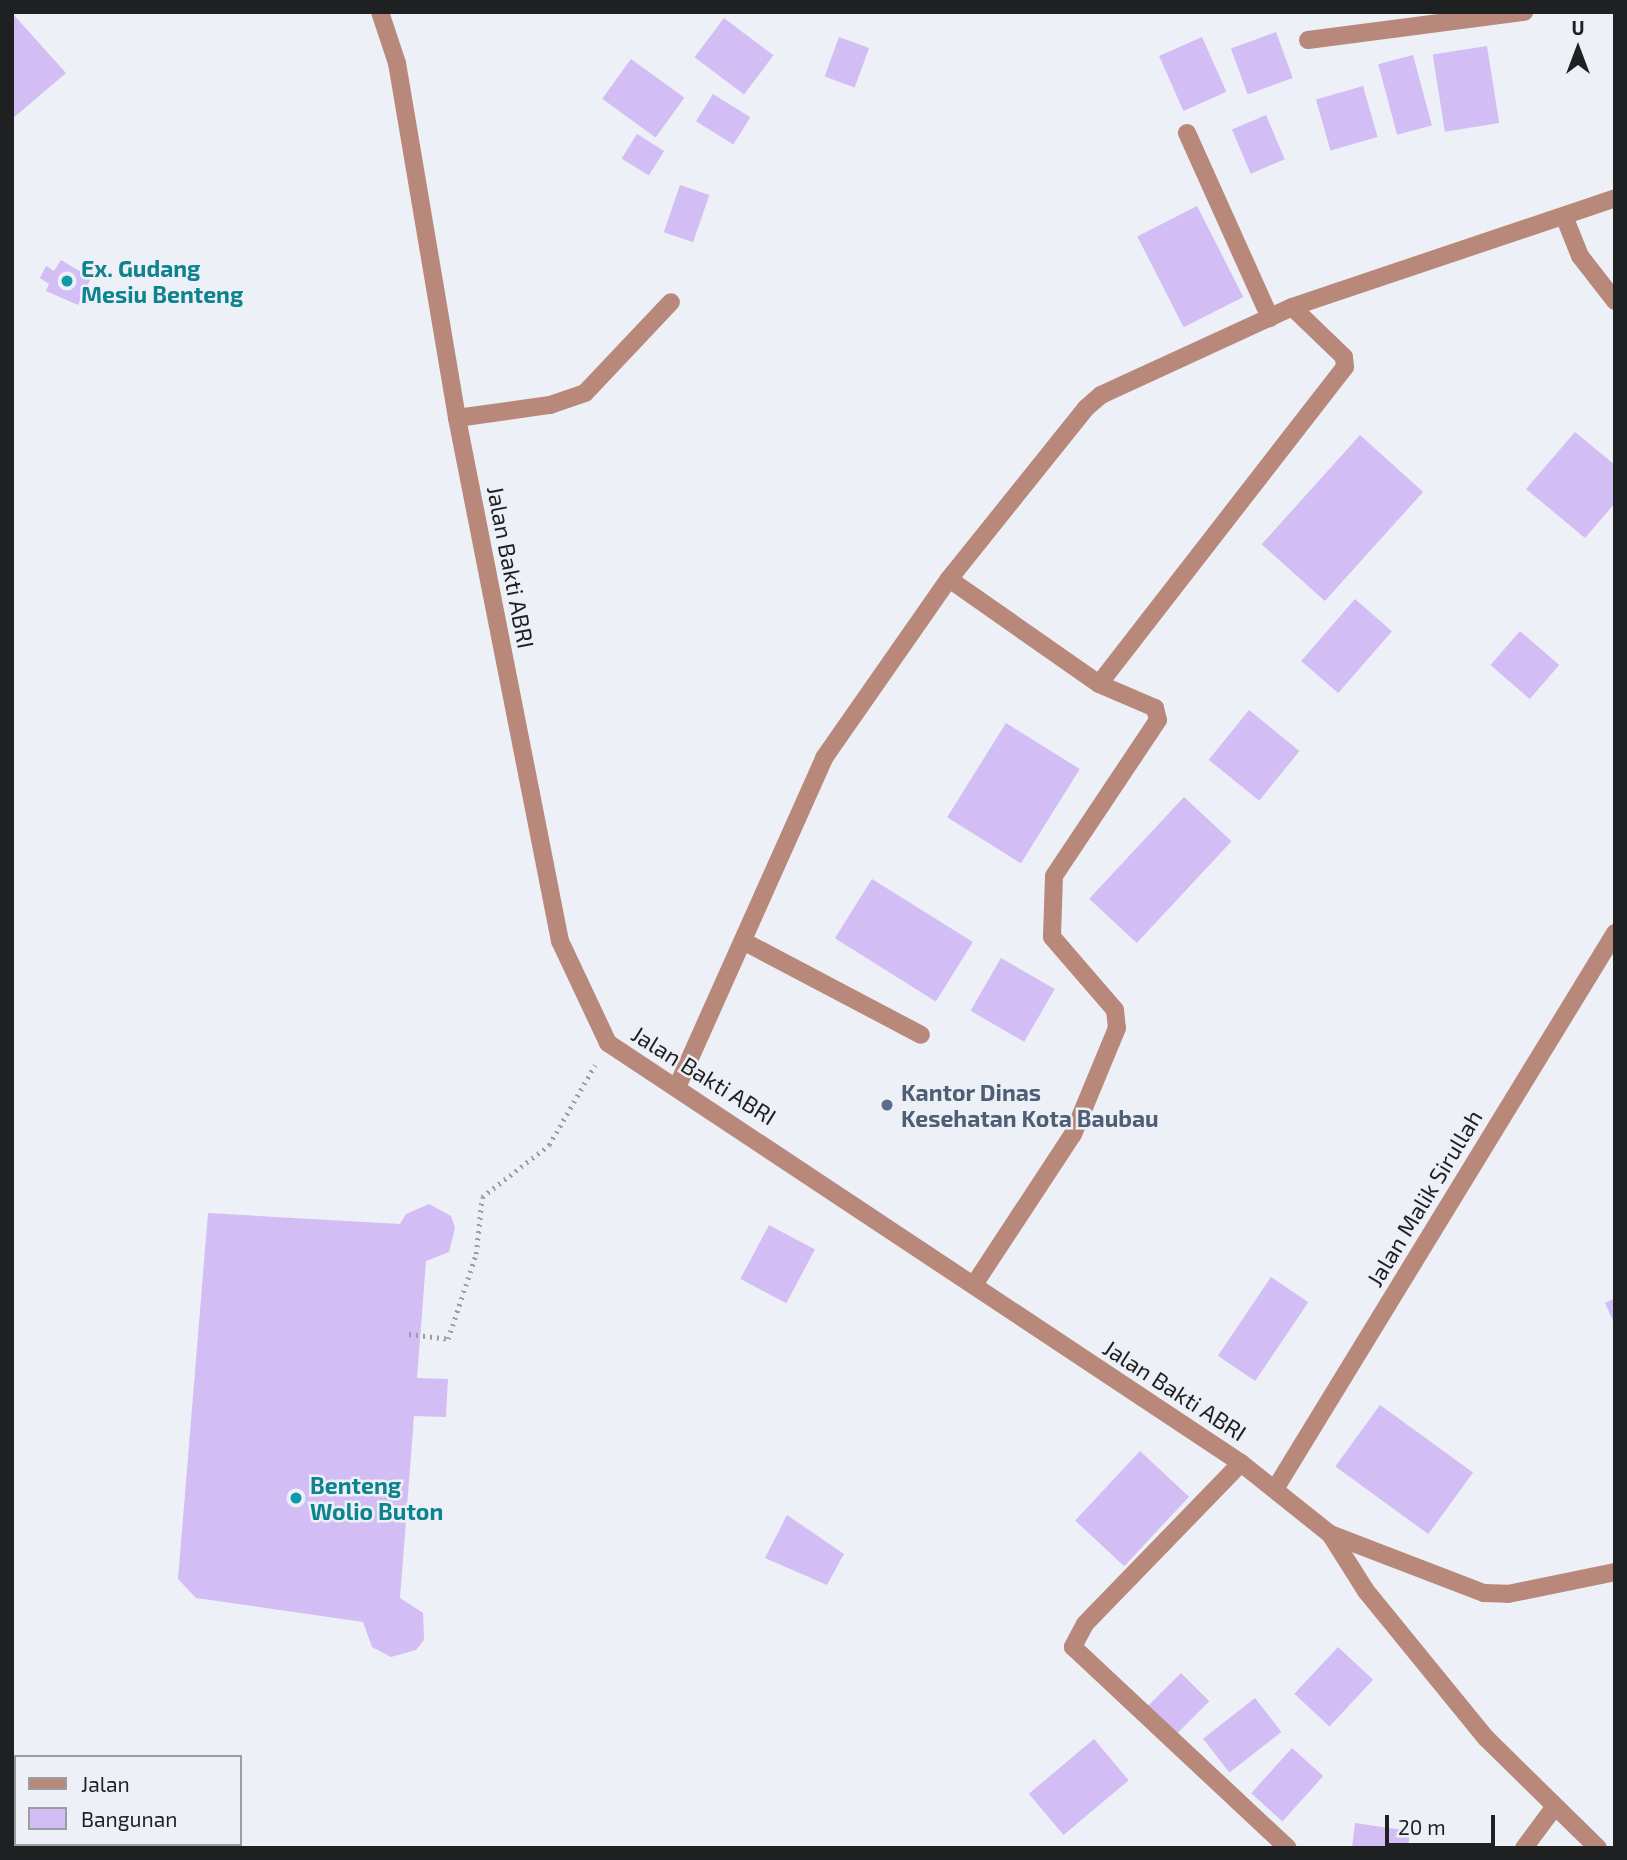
<!DOCTYPE html>
<html>
<head>
<meta charset="utf-8">
<style>
  body { margin:0 }
  #map { position:relative; width:1627px; height:1860px; overflow:hidden; background:#eef0f7; font-family:"Exo 2",sans-serif }
  div>[style] { position:absolute }
  [style*='--x'] { left:calc(var(--x)*1px); top:calc(var(--y)*1px); width:calc(var(--w)*1px); rotate:calc(var(--a)*1deg) }
  .building>* { inset:0; background:#d2bdf5; transform-origin:0 0 }
  .path>* { height:4.5px; margin-top:-2.25px; transform-origin:0; background:repeating-linear-gradient(90deg,#9d9ea3 0 2px,transparent 0 7px) }
  .service>* { height:18px; margin:-9px; padding:0 9px; transform-origin:9px; border-radius:9px; background:#b8897a }
  .minor>* { height:18px; margin:-9px; padding:0 9px; transform-origin:9px; border-radius:9px; background:#b8897a }
  .tertiary>* { height:18px; margin:-9px; padding:0 9px; transform-origin:9px; border-radius:9px; background:#b8897a }
  .dots>* { width:19px; height:19px; translate:-50% -50%; box-sizing:border-box; border:4px solid #eef0f7; border-radius:50% }
  span { translate:-50% -50%; white-space:nowrap; text-align:center; line-height:1.15; -webkit-text-stroke:5px #eef0f7; paint-order:stroke }
  .culture-label { font-size:23px; color:#0d838f; font-weight:700 }
  .left { translate:0 -50%; text-align:left }
  .street-label { font-size:23px; color:#1f2022 }
  .service-label { font-size:23px; color:#4e5e75; font-weight:700 }
  .frame { position:absolute; inset:0; border:14px solid #1f2022; pointer-events:none }
  .legend { position:absolute; left:14px; top:1755px; width:228px; height:91px; box-sizing:border-box; background:#eef0f7; border:2px solid #9b9da2; margin:0; padding:9px 12px; list-style:none; font-size:21px; color:#1f2022 }
  .legend li { display:flex; align-items:center; gap:14px; height:35px }
  .legend b { width:35px; border:2px solid #9b9da2 }
  .north { position:absolute; left:1543px; top:14px; width:70px; height:70px; -webkit-text-stroke:5px #eef0f7; paint-order:stroke; rotate:0deg; font-size:19px; font-weight:700; line-height:28px; text-align:center; color:#1f2022 }
  .north::after { content:''; display:block; margin:auto; width:24px; height:32px; background:#1f2022; clip-path:polygon(50% 0,100% 100%,50% 72%,0 100%) }
  .scale { position:absolute; left:1385px; top:1815px; width:110px; height:32px; box-sizing:border-box; border:4px solid #1f2022; border-top:0; padding-left:9px; font-size:21px; line-height:24px; white-space:nowrap; color:#1f2022; -webkit-text-stroke:5px #eef0f7; paint-order:stroke }
</style>
</head>
<body>
<div id="map">
  <div class="building">
    <div style="clip-path:polygon(12px 13px,66px 73px,12px 119px)"></div>
    <div style="left:724px;top:18px;width:62px;height:49px;rotate:37deg"></div>
    <div style="left:1276px;top:32px;width:49px;height:48px;rotate:70deg"></div>
    <div style="left:839px;top:37px;width:32px;height:42px;rotate:20deg"></div>
    <div style="left:1202px;top:37px;width:60px;height:47px;rotate:66deg"></div>
    <div style="left:1487px;top:46px;width:78px;height:55px;rotate:81deg"></div>
    <div style="left:1413px;top:55px;width:73px;height:36px;rotate:75deg"></div>
    <div style="left:631px;top:59px;width:66px;height:49px;rotate:36deg"></div>
    <div style="left:1363px;top:86px;width:53px;height:49px;rotate:74deg"></div>
    <div style="left:713px;top:94px;width:44px;height:32px;rotate:32deg"></div>
    <div style="left:1266px;top:115px;width:48px;height:37px;rotate:67deg"></div>
    <div style="left:637px;top:134px;width:32px;height:29px;rotate:32deg"></div>
    <div style="left:680px;top:185px;width:31px;height:50px;rotate:19deg"></div>
    <div style="left:1197px;top:206px;width:102px;height:67px;rotate:63deg"></div>
    <div style="clip-path:polygon(61px 260px,91px 278px,78px 305px,46px 291px,49px 284px,40px 278px,46px 266px,54px 271px)"></div>
    <div style="clip-path:polygon(1575px 432px,1615px 465px,1615px 503px,1585px 538px,1526px 489px)"></div>
    <div style="left:1360px;top:435px;width:85px;height:147px;rotate:42deg"></div>
    <div style="left:1355px;top:599px;width:49px;height:82px;rotate:41deg"></div>
    <div style="left:1520px;top:631px;width:52px;height:45px;rotate:41deg"></div>
    <div style="left:1249px;top:710px;width:65px;height:64px;rotate:39deg"></div>
    <div style="left:1006px;top:723px;width:87px;height:111px;rotate:32deg"></div>
    <div style="left:1184px;top:797px;width:65px;height:139px;rotate:43deg"></div>
    <div style="left:872px;top:879px;width:119px;height:70px;rotate:32deg"></div>
    <div style="left:1001px;top:958px;width:62px;height:61px;rotate:30deg"></div>
    <div style="clip-path:polygon(429px 1204px,451px 1216px,455px 1228px,449px 1252px,426px 1261px,417px 1378px,448px 1379px,446px 1417px,414px 1416px,400px 1598px,423px 1613px,424px 1640px,416px 1650px,391px 1657px,372px 1647px,363px 1622px,196px 1598px,178px 1579px,208px 1213px,400px 1224px,406px 1214px)"></div>
    <div style="left:769px;top:1225px;width:52px;height:61px;rotate:28deg"></div>
    <div style="left:1271px;top:1277px;width:45px;height:95px;rotate:34deg"></div>
    <div style="clip-path:polygon(1615px 1298px,1615px 1325px,1605px 1303px)"></div>
    <div style="left:1380px;top:1405px;width:115px;height:76px;rotate:36deg"></div>
    <div style="left:1140px;top:1451px;width:67px;height:95px;rotate:43deg"></div>
    <div style="clip-path:polygon(787px 1515px,844px 1554px,827px 1585px,765px 1558px)"></div>
    <div style="left:1338px;top:1647px;width:48px;height:64px;rotate:43deg"></div>
    <div style="left:1181px;top:1673px;width:40px;height:50px;rotate:45deg"></div>
    <div style="left:1255px;top:1698px;width:43px;height:66px;rotate:52deg"></div>
    <div style="left:1094px;top:1739px;width:54px;height:85px;rotate:50deg"></div>
    <div style="left:1292px;top:1748px;width:42px;height:61px;rotate:42deg"></div>
    <div style="clip-path:polygon(1355px 1823px,1410px 1831px,1408px 1848px,1352px 1848px)"></div>
  </div>
  <div class="path">
    <div style="--x:162;--y:12;--w:19;--a:0"></div>
    <div style="--x:409;--y:1334;--w:39;--a:7"></div>
    <div style="--x:448;--y:1339;--w:89;--a:-71.8"></div>
    <div style="--x:476;--y:1254;--w:57;--a:-84"></div>
    <div style="--x:482;--y:1197;--w:85;--a:-37.8"></div>
    <div style="--x:549;--y:1145;--w:92;--a:-60.1"></div>
  </div>
  <div class="service">
    <div style="--x:949;--y:579;--w:183;--a:35"></div>
    <div style="--x:1099;--y:684;--w:61;--a:23.2"></div>
    <div style="--x:1155;--y:708;--w:12;--a:76"></div>
    <div style="--x:1158;--y:720;--w:187;--a:123.7"></div>
    <div style="--x:1054;--y:876;--w:61;--a:91.9"></div>
    <div style="--x:1052;--y:937;--w:96;--a:49.2"></div>
    <div style="--x:1115;--y:1010;--w:18;--a:84"></div>
    <div style="--x:1117;--y:1028;--w:115;--a:112.5"></div>
    <div style="--x:1073;--y:1134;--w:178;--a:123.3"></div>
    <div style="--x:1099;--y:684;--w:401;--a:-52.2"></div>
    <div style="--x:1345;--y:367;--w:10;--a:-96"></div>
    <div style="--x:1344;--y:357;--w:72;--a:-136.1"></div>
    <div style="--x:743;--y:941;--w:201;--a:27.8"></div>
  </div>
  <div class="minor">
    <div style="--x:1308;--y:40;--w:218;--a:-7.4"></div>
    <div style="--x:1187;--y:133;--w:203;--a:65.8"></div>
    <div style="--x:1564;--y:216;--w:43;--a:68.2"></div>
    <div style="--x:1580;--y:256;--w:57;--a:52.1"></div>
    <div style="--x:457;--y:418;--w:94;--a:-8"></div>
    <div style="--x:550;--y:405;--w:37;--a:-19"></div>
    <div style="--x:585;--y:393;--w:125;--a:-46.6"></div>
    <div style="--x:678;--y:1085;--w:358;--a:-65.9"></div>
    <div style="--x:824;--y:758;--w:218;--a:-55.1"></div>
    <div style="--x:949;--y:579;--w:219;--a:-51.3"></div>
    <div style="--x:1086;--y:408;--w:20;--a:-41"></div>
    <div style="--x:1101;--y:395;--w:210;--a:-24.7"></div>
    <div style="--x:1292;--y:307;--w:341;--a:-18.6"></div>
    <div style="--x:1241;--y:1463;--w:224;--a:134.1"></div>
    <div style="--x:1085;--y:1624;--w:26;--a:118"></div>
    <div style="--x:1073;--y:1647;--w:294;--a:43.1"></div>
    <div style="--x:1275;--y:1489;--w:652;--a:-58.55"></div>
    <div style="--x:1330;--y:1534;--w:67;--a:57.7"></div>
    <div style="--x:1366;--y:1591;--w:190;--a:50.8"></div>
    <div style="--x:1486;--y:1738;--w:157;--a:44.5"></div>
    <div style="--x:1524;--y:1848;--w:49;--a:-53.4"></div>
  </div>
  <div class="tertiary">
    <div style="--x:380;--y:12;--w:54;--a:71.6"></div>
    <div style="--x:397;--y:63;--w:360;--a:80.4"></div>
    <div style="--x:457;--y:418;--w:533;--a:78.86"></div>
    <div style="--x:560;--y:941;--w:113;--a:64.8"></div>
    <div style="--x:608;--y:1043;--w:760;--a:33.56"></div>
    <div style="--x:1241;--y:1463;--w:114;--a:38.6"></div>
    <div style="--x:1330;--y:1534;--w:165;--a:21"></div>
    <div style="--x:1484;--y:1593;--w:24;--a:2"></div>
    <div style="--x:1508;--y:1594;--w:109;--a:-11.6"></div>
  </div>
  <div class="dots">
    <div style="left:67px;top:281px;background:#0f9aa8"></div>
    <div style="left:887px;top:1105px;background:#5c6f8a"></div>
    <div style="left:296px;top:1498px;background:#0f9aa8"></div>
  </div>
  <div class="culture-label">
    <span class="left" style="left:81px;top:281px">Ex. Gudang<br>Mesiu Benteng</span>
    <span class="left" style="left:310px;top:1498px">Benteng<br>Wolio Buton</span>
  </div>
  <div class="street-label">
    <span style="left:511px;top:567px;rotate:79deg">Jalan Bakti ABRI</span>
    <span style="left:704px;top:1075px;rotate:32deg">Jalan Bakti ABRI</span>
    <span style="left:1424px;top:1198px;rotate:-59deg">Jalan Malik Sirullah</span>
    <span style="left:1175px;top:1390px;rotate:33deg">Jalan Bakti ABRI</span>
  </div>
  <div class="service-label">
    <span class="left" style="left:901px;top:1105px">Kantor Dinas<br>Kesehatan Kota Baubau</span>
  </div>
  <div class="frame"></div>
  <ul class="legend">
  <li><b style="height:9px;background:#b8897a"></b>Jalan</li>
  <li><b style="height:19px;background:#d2bdf5"></b>Bangunan</li>
  </ul>
  <div class="north">U</div>
  <div class="scale">20 m</div>
</div>
</body>
</html>
